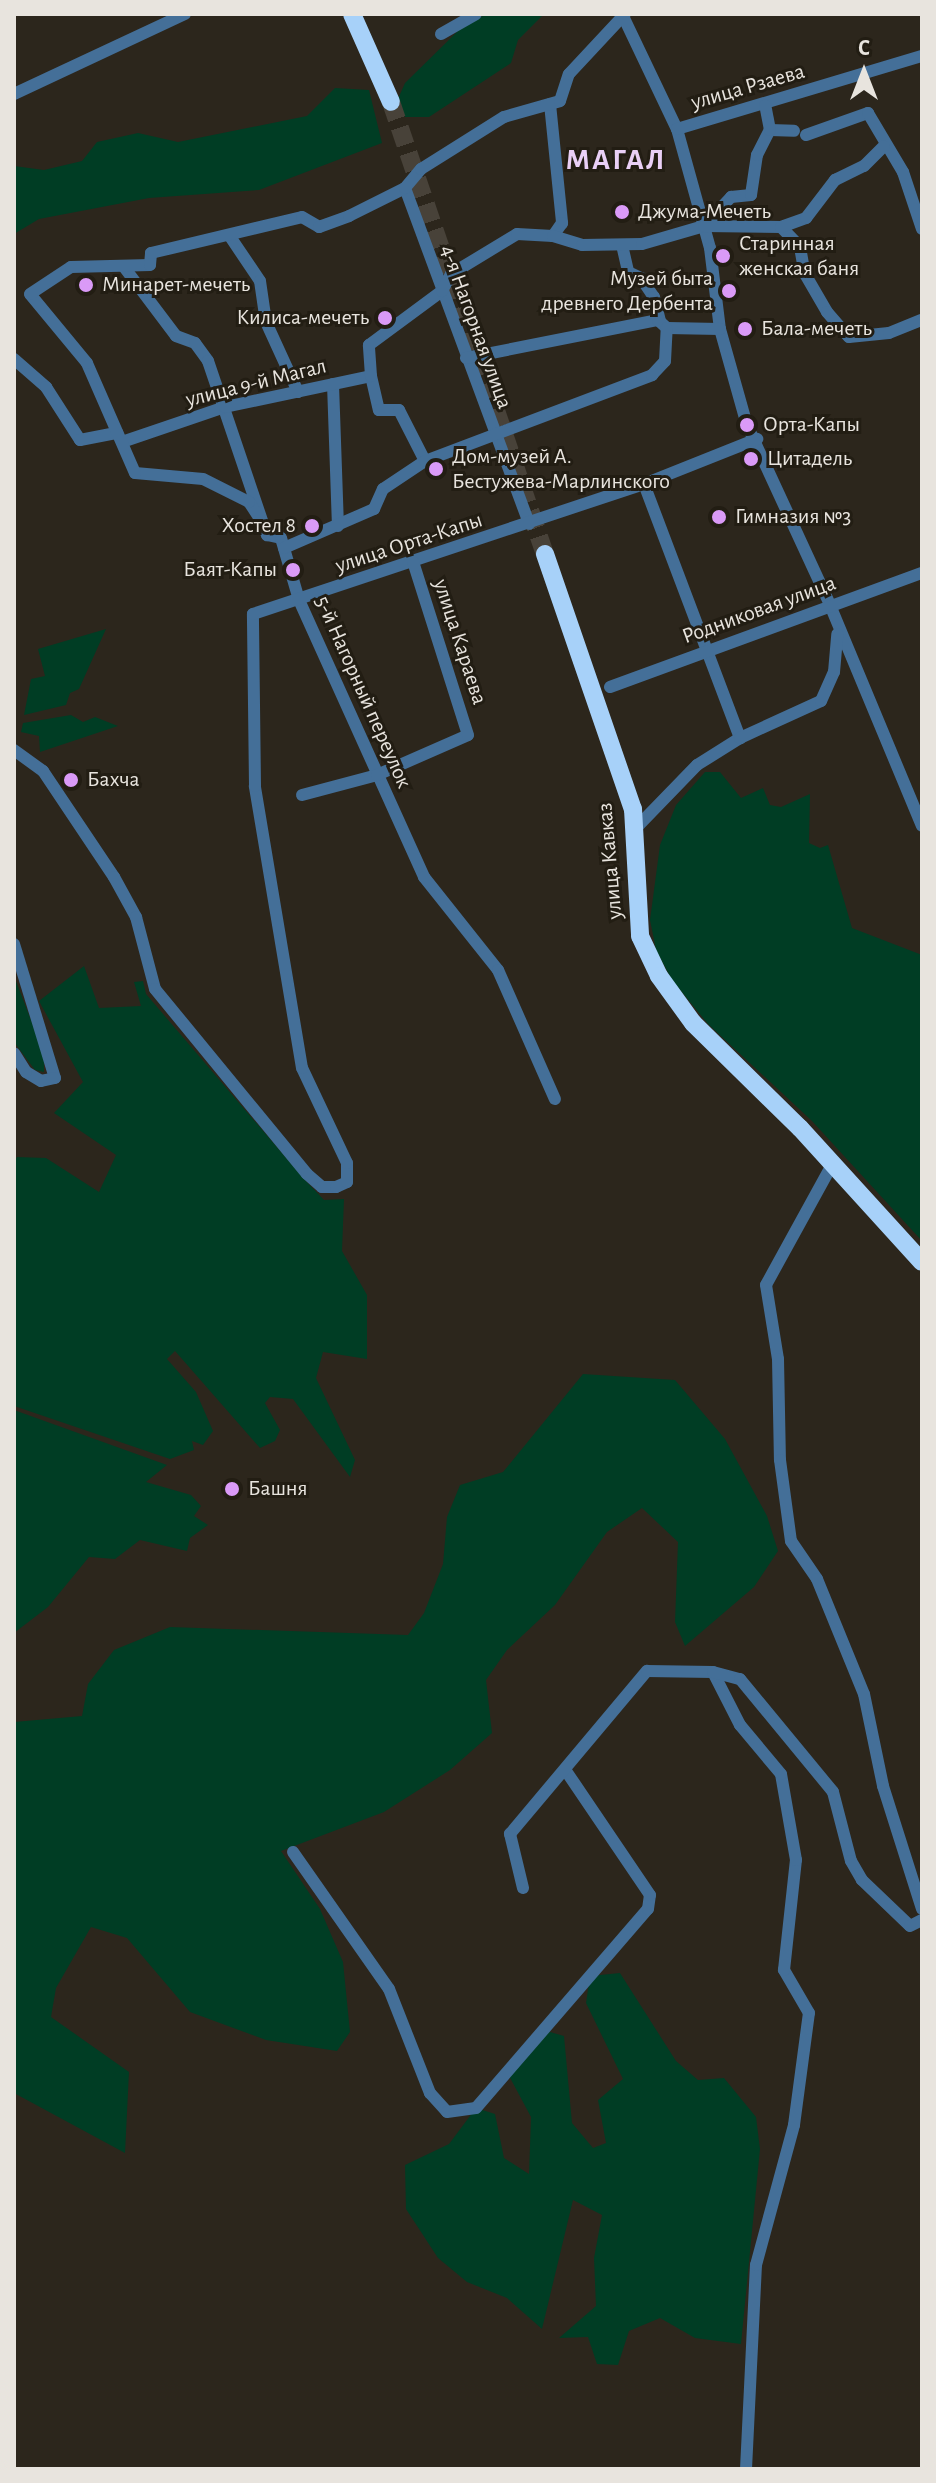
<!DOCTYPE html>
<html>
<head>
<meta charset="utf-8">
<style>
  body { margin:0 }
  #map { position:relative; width:936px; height:2483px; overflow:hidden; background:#2c261c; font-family:"Alegreya Sans",sans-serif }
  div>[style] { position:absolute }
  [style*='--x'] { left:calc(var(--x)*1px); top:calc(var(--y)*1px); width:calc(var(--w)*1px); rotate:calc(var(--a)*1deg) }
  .green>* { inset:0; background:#003d24 }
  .highway-tunnel>* { height:18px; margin-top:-9px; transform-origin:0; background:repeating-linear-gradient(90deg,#484239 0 18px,transparent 0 27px) }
  .minor>* { height:12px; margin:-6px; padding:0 6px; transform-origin:6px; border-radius:6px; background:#446f98 }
  .highway>* { height:18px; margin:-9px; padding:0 9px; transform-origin:9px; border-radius:9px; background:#a7d1f9 }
  .dots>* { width:22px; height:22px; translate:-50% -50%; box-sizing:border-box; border:4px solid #221d13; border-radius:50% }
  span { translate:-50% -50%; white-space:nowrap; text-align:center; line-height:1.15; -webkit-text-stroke:6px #221d13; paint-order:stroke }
  .street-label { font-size:22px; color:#e8e4de }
  .poi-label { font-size:22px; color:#e8e4de }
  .left { translate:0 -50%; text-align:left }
  .right { translate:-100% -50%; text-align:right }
  .district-label { font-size:30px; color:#e9cff6; font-weight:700; letter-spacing:2px }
  .frame { position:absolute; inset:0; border:16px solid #e8e4de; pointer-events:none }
  .north { position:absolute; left:824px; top:32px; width:80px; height:80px; -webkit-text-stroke:6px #221d13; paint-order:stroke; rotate:0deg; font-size:22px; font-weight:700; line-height:32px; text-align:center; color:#e8e4de }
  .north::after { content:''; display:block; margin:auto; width:28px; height:36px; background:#e8e4de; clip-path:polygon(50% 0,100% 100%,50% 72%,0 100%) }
</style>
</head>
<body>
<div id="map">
  <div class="green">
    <div style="clip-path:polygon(486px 14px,544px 14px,518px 40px,511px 63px,429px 117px,405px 117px,397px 101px,405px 83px,460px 29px)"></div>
    <div style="clip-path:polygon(335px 88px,369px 90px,382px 143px,259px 190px,149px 198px,39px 219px,14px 234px,14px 166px,44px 170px,82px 161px,97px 142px,138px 133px,178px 142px,307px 116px)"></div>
    <div style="clip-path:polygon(106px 629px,79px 689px,70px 693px,66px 705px,24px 715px,31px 679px,45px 676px,38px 649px)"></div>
    <div style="clip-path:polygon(71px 715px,83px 722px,95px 717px,118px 726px,40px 752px,39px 736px,21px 732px,23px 723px)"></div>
    <div style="clip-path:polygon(705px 772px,720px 772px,741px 798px,763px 788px,770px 805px,781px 807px,810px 794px,809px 843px,820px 848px,828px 845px,852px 928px,922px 955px,922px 1241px,812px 1121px,708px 1024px,672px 980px,656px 950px,650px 920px,660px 845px,676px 805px)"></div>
    <div style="clip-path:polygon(84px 966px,99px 1008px,141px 1006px,134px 982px,143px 981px,146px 994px,305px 1180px,324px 1200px,344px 1199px,342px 1251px,367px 1295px,367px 1359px,323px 1352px,316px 1378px,355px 1460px,350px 1477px,293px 1399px,270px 1397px,265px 1403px,280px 1430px,275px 1441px,260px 1448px,175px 1351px,167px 1359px,196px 1392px,213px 1431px,203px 1445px,192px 1441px,194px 1450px,170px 1459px,14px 1406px,14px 1162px,17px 1157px,46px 1158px,99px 1192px,116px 1155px,54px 1113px,83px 1082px,39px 1001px)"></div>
    <div style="clip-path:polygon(14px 976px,44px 1054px,44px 1072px,35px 1070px,14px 1042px)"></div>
    <div style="clip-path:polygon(583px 1374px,675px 1380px,725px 1439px,767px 1516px,778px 1551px,754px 1587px,685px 1646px,675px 1622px,678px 1542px,642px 1508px,607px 1532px,555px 1605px,507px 1650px,486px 1680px,492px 1733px,450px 1770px,384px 1812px,281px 1851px,320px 1909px,343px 1962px,350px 2032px,337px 2051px,266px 2040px,190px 2012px,127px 1938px,91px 1927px,56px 1988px,51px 2017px,129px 2072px,125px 2153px,14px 2093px,14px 1722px,82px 1716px,88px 1684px,114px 1650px,170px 1627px,408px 1635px,424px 1613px,443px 1564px,447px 1517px,460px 1485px,503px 1472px)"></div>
    <div style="clip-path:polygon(14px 1410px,167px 1465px,146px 1482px,191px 1495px,201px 1506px,194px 1516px,208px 1525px,190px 1538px,187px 1551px,140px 1540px,115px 1559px,89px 1557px,48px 1607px,14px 1633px)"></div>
    <div style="clip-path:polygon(620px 1973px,676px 2061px,698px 2080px,724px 2078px,756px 2117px,760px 2149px,741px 2344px,695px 2338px,660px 2318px,629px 2331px,618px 2365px,597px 2364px,588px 2337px,559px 2338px,596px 2306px,594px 2258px,602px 2215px,573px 2200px,542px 2329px,507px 2298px,467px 2282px,438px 2258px,406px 2209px,405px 2165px,449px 2144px,476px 2108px,495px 2114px,504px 2158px,529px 2174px,531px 2117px,507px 2072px,543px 2030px,564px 2036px,572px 2123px,593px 2148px,606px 2143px,598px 2100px,623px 2079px,586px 2003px,590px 1976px)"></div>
  </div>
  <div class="highway-tunnel">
    <div style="--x:391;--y:102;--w:478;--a:71.2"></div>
  </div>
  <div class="minor">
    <div style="--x:623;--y:16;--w:125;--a:64.5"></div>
    <div style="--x:677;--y:129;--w:123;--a:74.5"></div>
    <div style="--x:710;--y:248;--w:82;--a:83"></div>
    <div style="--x:720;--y:329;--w:100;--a:74.3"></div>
    <div style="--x:747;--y:425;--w:198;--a:65.2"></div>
    <div style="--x:830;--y:605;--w:239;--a:67.4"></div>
    <div style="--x:441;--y:34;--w:40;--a:-29.7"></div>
    <div style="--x:14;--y:94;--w:189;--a:-25.1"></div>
    <div style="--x:550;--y:104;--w:120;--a:84.2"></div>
    <div style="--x:562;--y:223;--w:16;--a:125"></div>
    <div style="--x:677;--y:129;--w:256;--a:-16.6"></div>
    <div style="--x:770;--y:130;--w:24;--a:2"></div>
    <div style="--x:806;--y:135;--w:66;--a:-19.5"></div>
    <div style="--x:868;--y:113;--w:69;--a:59.3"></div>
    <div style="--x:903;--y:172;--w:60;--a:71.6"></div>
    <div style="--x:405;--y:188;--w:358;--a:69.7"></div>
    <div style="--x:704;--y:226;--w:40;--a:-47"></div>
    <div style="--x:731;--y:197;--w:20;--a:-6"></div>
    <div style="--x:751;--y:195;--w:40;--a:-81.5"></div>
    <div style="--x:757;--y:155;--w:28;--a:-63"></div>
    <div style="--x:770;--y:130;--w:25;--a:-101"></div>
    <div style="--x:781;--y:227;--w:28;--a:46"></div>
    <div style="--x:800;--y:247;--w:27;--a:80"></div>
    <div style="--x:805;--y:274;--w:44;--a:59.9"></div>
    <div style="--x:827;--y:312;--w:33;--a:49"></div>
    <div style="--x:849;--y:337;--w:40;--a:-5.7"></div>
    <div style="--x:889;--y:333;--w:35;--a:-22"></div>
    <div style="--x:229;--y:235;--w:55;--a:56"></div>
    <div style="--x:260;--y:281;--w:41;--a:81.7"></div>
    <div style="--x:266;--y:322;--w:77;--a:65.4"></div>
    <div style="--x:622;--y:245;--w:28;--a:77"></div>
    <div style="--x:628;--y:272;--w:14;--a:25"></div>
    <div style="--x:641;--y:278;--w:23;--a:56"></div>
    <div style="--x:654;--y:297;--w:25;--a:76"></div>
    <div style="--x:124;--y:267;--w:86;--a:53"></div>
    <div style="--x:176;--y:336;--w:20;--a:20"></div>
    <div style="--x:195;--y:343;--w:22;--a:54"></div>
    <div style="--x:208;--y:361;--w:184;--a:71.3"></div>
    <div style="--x:267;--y:535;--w:14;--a:12"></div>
    <div style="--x:281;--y:538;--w:65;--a:73.8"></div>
    <div style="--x:299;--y:600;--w:304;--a:65.7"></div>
    <div style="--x:424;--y:877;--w:119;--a:51.5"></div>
    <div style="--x:498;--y:970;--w:141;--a:66.2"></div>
    <div style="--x:466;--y:358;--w:196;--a:-11.2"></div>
    <div style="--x:658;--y:320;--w:12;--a:42"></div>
    <div style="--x:667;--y:328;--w:53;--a:1.1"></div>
    <div style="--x:14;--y:359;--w:43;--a:41.2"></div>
    <div style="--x:46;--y:387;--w:63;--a:57.3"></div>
    <div style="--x:80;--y:440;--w:38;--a:-11"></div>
    <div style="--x:371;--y:376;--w:35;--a:77"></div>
    <div style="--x:379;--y:410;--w:20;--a:0"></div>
    <div style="--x:399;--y:410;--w:57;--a:63"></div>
    <div style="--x:333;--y:384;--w:142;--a:88"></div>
    <div style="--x:122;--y:442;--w:109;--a:-18.8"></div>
    <div style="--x:225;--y:407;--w:149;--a:-12"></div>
    <div style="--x:371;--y:376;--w:31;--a:-94"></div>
    <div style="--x:369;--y:345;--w:91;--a:-36.5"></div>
    <div style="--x:442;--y:291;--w:19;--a:-62"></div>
    <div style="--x:451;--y:274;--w:77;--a:-31.2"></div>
    <div style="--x:517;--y:234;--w:36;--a:3"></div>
    <div style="--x:553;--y:236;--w:30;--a:17"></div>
    <div style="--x:582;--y:245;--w:60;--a:-1"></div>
    <div style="--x:642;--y:244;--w:65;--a:-16.2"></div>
    <div style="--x:704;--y:226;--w:77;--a:0.7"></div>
    <div style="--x:781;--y:227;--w:27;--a:-20"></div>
    <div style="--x:806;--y:218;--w:48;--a:-52.7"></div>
    <div style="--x:835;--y:180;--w:32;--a:-26"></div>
    <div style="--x:864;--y:166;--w:28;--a:-45"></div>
    <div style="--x:644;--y:484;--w:272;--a:69.3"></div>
    <div style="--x:262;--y:522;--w:24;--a:-123"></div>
    <div style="--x:249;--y:502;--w:51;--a:-153.4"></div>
    <div style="--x:203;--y:479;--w:68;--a:-175"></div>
    <div style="--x:135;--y:473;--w:120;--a:-113.6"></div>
    <div style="--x:87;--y:363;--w:89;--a:-129.6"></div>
    <div style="--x:30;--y:294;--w:49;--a:-33.4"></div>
    <div style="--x:71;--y:267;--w:79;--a:-1.5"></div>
    <div style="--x:150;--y:265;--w:12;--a:-85"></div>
    <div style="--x:151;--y:253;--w:155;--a:-13.4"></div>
    <div style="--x:302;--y:217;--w:20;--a:30"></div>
    <div style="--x:319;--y:227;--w:32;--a:-20"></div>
    <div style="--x:349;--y:216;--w:63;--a:-26.6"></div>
    <div style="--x:405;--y:188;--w:25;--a:-50"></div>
    <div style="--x:421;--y:169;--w:98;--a:-32.1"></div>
    <div style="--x:504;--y:117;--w:58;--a:-15.9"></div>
    <div style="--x:560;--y:101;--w:28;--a:-72"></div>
    <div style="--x:569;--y:74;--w:82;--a:-47"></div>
    <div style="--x:284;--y:548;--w:98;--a:-23.4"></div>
    <div style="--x:374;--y:509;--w:22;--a:-66"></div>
    <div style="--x:383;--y:489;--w:50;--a:-33.7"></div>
    <div style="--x:425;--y:461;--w:243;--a:-20.7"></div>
    <div style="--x:652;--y:375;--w:19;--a:-47"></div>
    <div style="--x:665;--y:361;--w:33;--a:-87"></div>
    <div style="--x:610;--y:687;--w:332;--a:-20.1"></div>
    <div style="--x:14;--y:750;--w:36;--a:36"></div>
    <div style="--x:43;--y:771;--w:128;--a:56.2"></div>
    <div style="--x:114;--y:877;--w:46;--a:61.2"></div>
    <div style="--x:136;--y:917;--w:74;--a:75.2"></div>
    <div style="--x:155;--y:989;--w:239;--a:50.6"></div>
    <div style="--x:307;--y:1174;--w:20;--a:41"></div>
    <div style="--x:322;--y:1187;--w:14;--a:0"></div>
    <div style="--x:336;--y:1187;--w:12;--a:-24"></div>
    <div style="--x:347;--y:1182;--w:19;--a:-90"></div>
    <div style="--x:347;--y:1163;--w:105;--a:-115.3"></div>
    <div style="--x:302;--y:1068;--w:286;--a:-99.5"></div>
    <div style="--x:255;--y:786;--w:172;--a:-90.7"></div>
    <div style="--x:253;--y:614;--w:412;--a:-18.4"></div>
    <div style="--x:644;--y:484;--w:122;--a:-21.7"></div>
    <div style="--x:302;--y:795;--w:78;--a:-14.9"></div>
    <div style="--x:377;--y:775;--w:99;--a:-23.7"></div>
    <div style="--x:468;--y:735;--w:182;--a:-107.6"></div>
    <div style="--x:635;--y:829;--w:89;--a:-45.9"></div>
    <div style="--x:697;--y:765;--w:51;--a:-32.1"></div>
    <div style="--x:740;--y:738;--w:89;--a:-24.6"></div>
    <div style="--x:821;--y:701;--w:32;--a:-66"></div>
    <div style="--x:834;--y:672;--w:38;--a:-85"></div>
    <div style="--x:14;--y:944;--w:140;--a:73"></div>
    <div style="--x:55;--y:1078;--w:14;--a:168"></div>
    <div style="--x:41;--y:1081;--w:17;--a:-149"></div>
    <div style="--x:26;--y:1072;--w:22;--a:-122"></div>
    <div style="--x:833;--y:1163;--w:139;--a:118.8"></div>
    <div style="--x:766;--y:1285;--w:75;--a:80.8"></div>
    <div style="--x:778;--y:1359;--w:101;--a:88.9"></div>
    <div style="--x:780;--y:1460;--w:82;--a:82.3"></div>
    <div style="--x:791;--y:1541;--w:46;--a:55.6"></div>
    <div style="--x:817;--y:1579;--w:124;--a:67.8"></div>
    <div style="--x:864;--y:1694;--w:94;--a:78.3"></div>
    <div style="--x:883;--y:1786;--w:129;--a:72.4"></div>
    <div style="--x:293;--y:1852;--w:167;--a:55"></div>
    <div style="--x:389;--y:1989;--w:112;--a:68.5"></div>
    <div style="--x:430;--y:2093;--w:25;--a:48"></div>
    <div style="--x:447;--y:2112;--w:29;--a:-8"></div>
    <div style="--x:476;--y:2108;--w:263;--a:-49.2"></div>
    <div style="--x:648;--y:1909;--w:14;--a:-82"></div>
    <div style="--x:650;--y:1895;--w:150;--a:-124.1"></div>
    <div style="--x:523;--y:1888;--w:56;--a:-103.5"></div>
    <div style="--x:510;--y:1834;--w:213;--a:-50"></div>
    <div style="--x:647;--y:1671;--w:66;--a:0.9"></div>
    <div style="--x:746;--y:2469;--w:204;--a:-87.2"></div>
    <div style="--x:756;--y:2265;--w:145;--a:-74.8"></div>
    <div style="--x:794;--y:2125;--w:113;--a:-82.4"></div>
    <div style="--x:809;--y:2013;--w:50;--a:-120.2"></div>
    <div style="--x:784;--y:1970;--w:111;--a:-83.8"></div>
    <div style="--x:796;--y:1860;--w:87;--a:-99.9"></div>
    <div style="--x:781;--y:1774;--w:64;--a:-129.9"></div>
    <div style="--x:740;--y:1725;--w:59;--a:-117"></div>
    <div style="--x:713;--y:1672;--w:28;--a:15"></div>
    <div style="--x:740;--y:1679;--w:146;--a:50.5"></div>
    <div style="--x:833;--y:1792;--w:71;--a:75.4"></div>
    <div style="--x:851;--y:1861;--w:22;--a:60"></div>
    <div style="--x:862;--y:1880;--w:66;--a:43.8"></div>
    <div style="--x:910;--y:1926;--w:13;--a:-27"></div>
  </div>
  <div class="highway">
    <div style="--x:352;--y:14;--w:96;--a:66.1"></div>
    <div style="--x:545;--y:554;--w:270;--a:71"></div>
    <div style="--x:633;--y:809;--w:127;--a:86.8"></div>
    <div style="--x:640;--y:936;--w:44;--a:64.6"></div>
    <div style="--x:659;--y:976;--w:58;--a:54.1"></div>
    <div style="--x:693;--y:1023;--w:150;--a:44.5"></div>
    <div style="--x:800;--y:1128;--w:181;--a:47.7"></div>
  </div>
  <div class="dots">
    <div style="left:622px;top:212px;background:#da9af7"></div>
    <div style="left:723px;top:256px;background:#da9af7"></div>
    <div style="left:86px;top:285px;background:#da9af7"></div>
    <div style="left:729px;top:291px;background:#da9af7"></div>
    <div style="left:385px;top:318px;background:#da9af7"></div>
    <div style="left:745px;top:329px;background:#da9af7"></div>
    <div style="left:747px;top:425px;background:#da9af7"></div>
    <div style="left:751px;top:459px;background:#da9af7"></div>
    <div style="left:436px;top:469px;background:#da9af7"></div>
    <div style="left:719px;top:517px;background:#da9af7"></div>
    <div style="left:312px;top:526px;background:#da9af7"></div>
    <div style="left:293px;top:570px;background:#da9af7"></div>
    <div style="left:71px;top:780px;background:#da9af7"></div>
    <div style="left:232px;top:1489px;background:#da9af7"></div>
  </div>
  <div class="street-label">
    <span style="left:748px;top:87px;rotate:-16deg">улица Рзаева</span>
    <span style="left:476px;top:327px;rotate:70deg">4-я Нагорная улица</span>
    <span style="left:256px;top:383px;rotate:-14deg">улица 9-й Магал</span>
    <span style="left:409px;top:543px;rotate:-18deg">улица Орта-Капы</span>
    <span style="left:759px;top:610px;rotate:-20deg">Родниковая улица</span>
    <span style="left:460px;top:642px;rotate:72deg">улица Караева</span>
    <span style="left:363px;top:692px;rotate:66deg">5-й Нагорный переулок</span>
    <span style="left:610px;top:861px;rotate:-95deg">улица Кавказ</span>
  </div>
  <div class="poi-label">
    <span class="left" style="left:638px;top:212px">Джума-Мечеть</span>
    <span class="left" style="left:739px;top:256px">Старинная<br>женская баня</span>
    <span class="right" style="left:713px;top:291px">Музей быта<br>древнего Дербента</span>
    <span class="left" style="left:102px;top:285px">Минарет-мечеть</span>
    <span class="right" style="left:369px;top:318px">Килиса-мечеть</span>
    <span class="left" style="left:761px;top:329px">Бала-мечеть</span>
    <span class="left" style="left:763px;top:425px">Орта-Капы</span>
    <span class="left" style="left:452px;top:469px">Дом-музей А.<br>Бестужева-Марлинского</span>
    <span class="left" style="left:767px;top:459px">Цитадель</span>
    <span class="left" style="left:735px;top:517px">Гимназия №3</span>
    <span class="right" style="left:296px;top:526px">Хостел 8</span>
    <span class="right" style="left:277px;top:570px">Баят-Капы</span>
    <span class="left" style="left:87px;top:780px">Бахча</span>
    <span class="left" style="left:248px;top:1489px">Башня</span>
  </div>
  <div class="district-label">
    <span style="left:616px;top:160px">МАГАЛ</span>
  </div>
  <div class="frame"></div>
  <div class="north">С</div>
</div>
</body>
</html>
